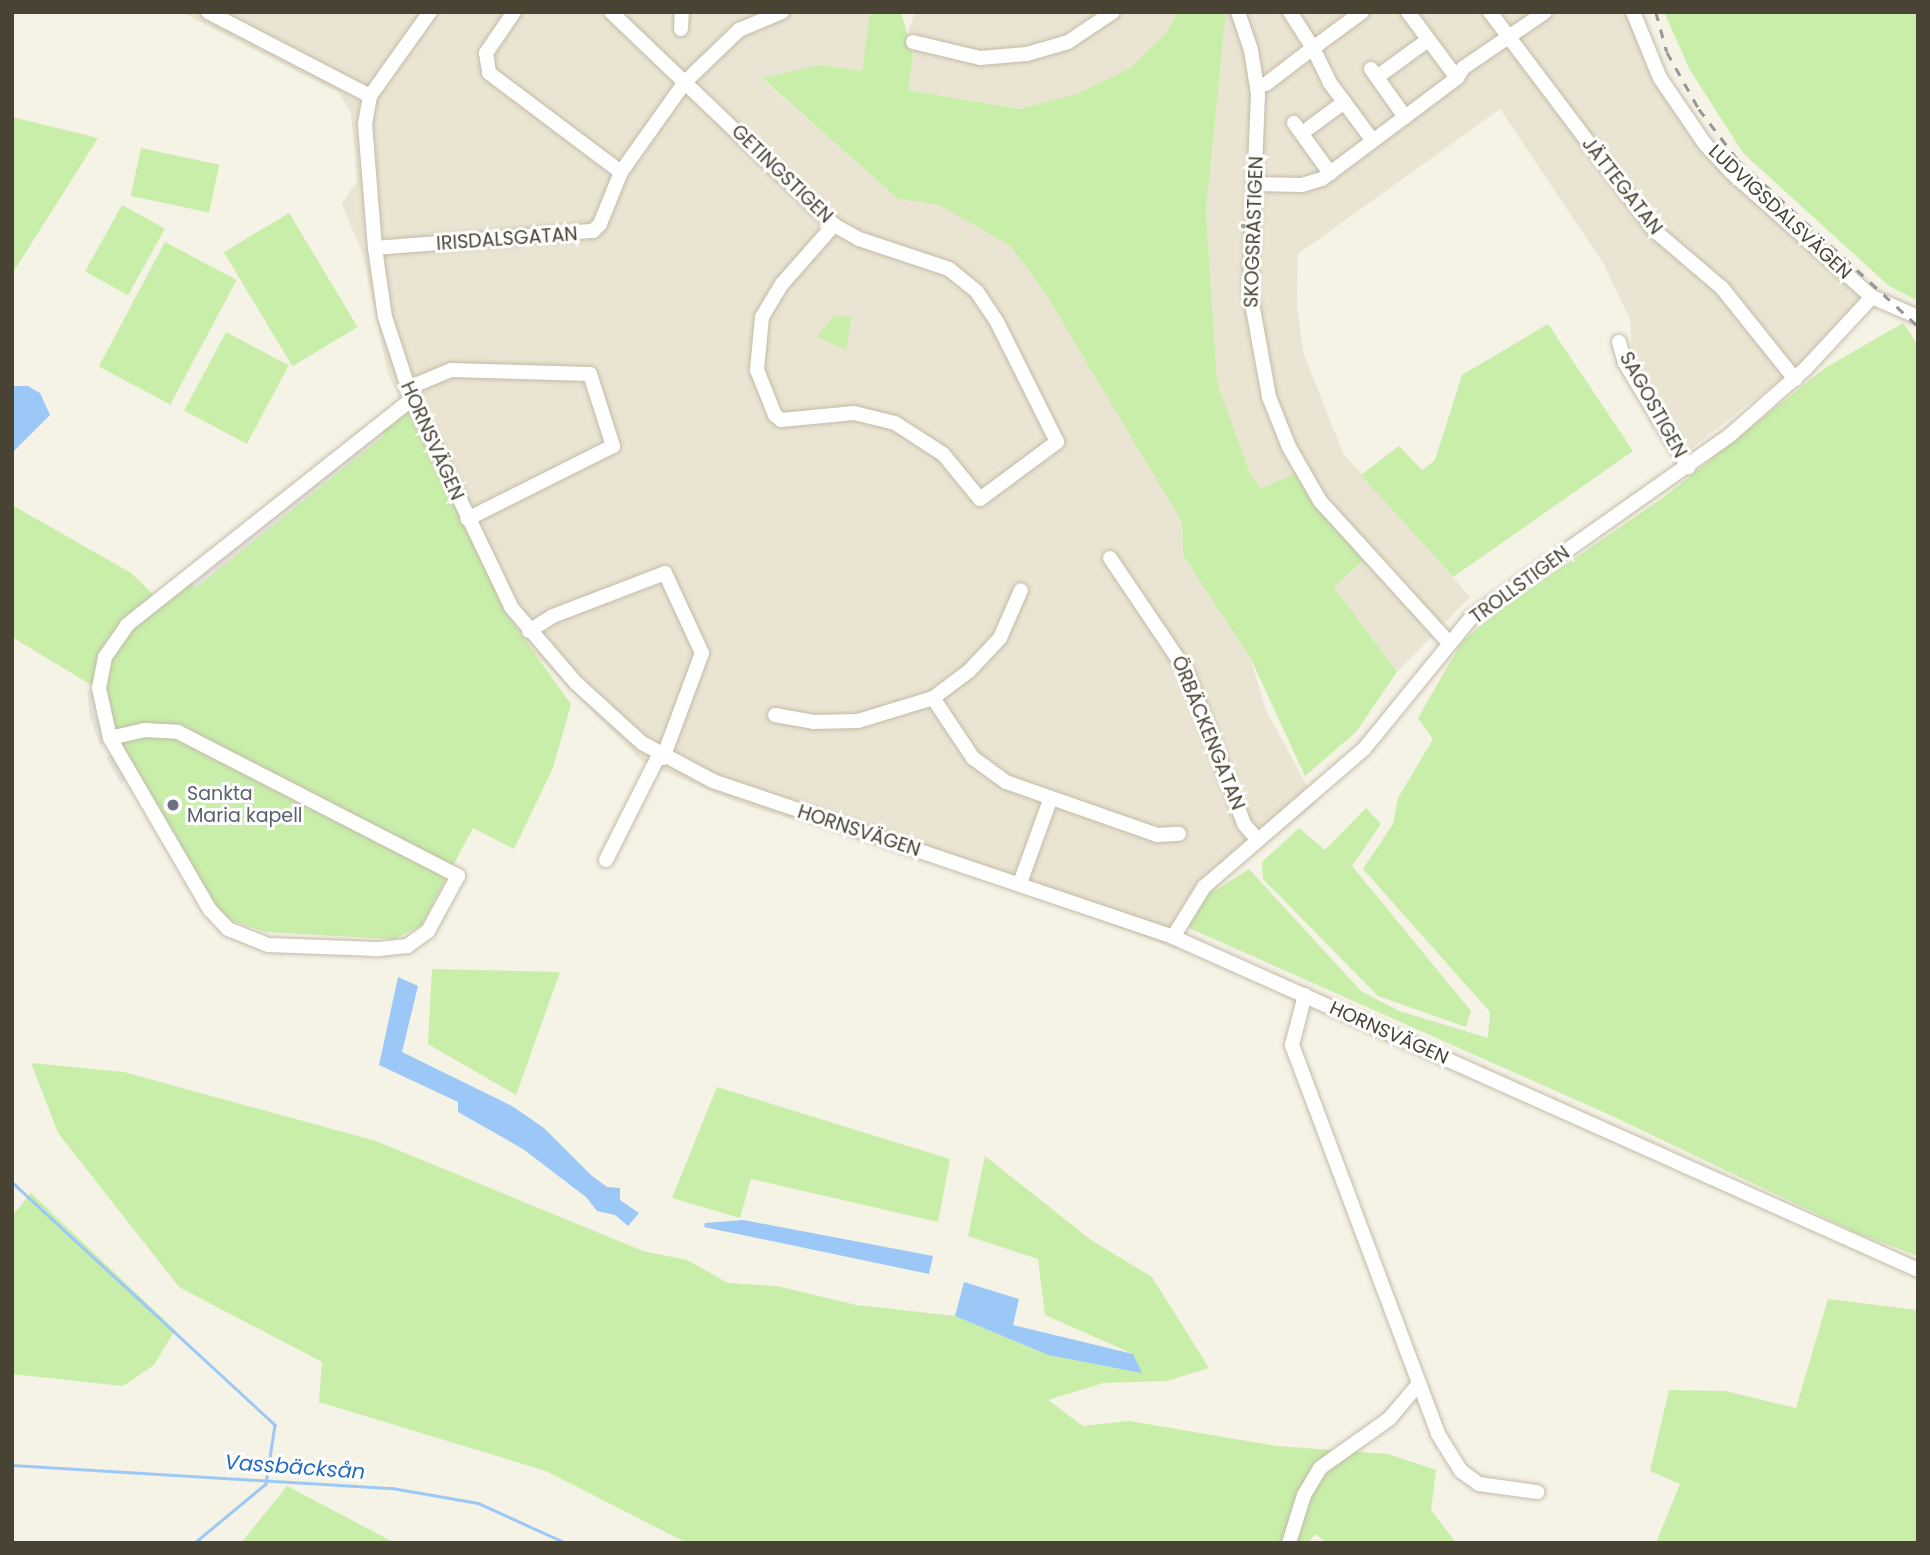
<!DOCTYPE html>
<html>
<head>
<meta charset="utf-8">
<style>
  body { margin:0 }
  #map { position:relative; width:1930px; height:1555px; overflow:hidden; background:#f5f2e6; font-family:Poppins,sans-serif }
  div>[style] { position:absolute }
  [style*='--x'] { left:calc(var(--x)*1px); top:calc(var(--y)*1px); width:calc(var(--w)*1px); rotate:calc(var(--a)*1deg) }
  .residential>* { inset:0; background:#eae5d3 }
  .green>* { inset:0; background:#c8eeaa; transform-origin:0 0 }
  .parking>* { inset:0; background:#e5e3df; transform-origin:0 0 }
  .water>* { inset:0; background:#9cc8f8 }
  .stream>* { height:2.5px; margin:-1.25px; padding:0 1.25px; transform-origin:1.25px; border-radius:1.25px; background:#9cc8f8 }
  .roads { filter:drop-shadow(0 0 2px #c2bba7) drop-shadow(0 0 2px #c2bba7) }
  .minor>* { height:14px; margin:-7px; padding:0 7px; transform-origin:7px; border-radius:7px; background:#fff }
  .rail>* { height:2.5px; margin-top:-1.25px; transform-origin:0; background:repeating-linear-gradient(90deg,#969696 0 9px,transparent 0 18px) }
  .dots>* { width:19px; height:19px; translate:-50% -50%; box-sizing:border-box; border:4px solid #fff; border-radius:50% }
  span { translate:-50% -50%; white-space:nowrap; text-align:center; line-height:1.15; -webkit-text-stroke:6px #fff; paint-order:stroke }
  .street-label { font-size:19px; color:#494334 }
  .worship-label { font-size:19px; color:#5b616d }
  .left { translate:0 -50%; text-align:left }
  .water-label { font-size:21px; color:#216cc1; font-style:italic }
  .frame { position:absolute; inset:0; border:14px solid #494334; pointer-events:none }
</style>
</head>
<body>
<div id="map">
  <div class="residential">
    <div style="clip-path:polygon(181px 12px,866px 12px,872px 17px,862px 71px,820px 65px,762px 79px,898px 199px,939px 205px,1009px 245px,1041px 286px,1182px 522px,1183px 555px,1250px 657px,1266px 710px,1316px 803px,1232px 872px,1193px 914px,1176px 949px,1005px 885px,736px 802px,643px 762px,529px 648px,477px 567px,388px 374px,363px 255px,342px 204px,357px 181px,351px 113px,338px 92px)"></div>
    <div style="clip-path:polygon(915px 12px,1178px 12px,1166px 33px,1129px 69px,1076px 94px,1020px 109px,908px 90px,913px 56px,907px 35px)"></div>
    <div style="clip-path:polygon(1226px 12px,1627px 12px,1641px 51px,1677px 114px,1863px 295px,1801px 364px,1685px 453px,1633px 368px,1630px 319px,1603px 263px,1500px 109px,1298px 254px,1297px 307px,1304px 355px,1343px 453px,1470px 597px,1397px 672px,1334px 587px,1363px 562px,1261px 489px,1250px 473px,1217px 382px,1206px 211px)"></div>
  </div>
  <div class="green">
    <div style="clip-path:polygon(870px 12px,901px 12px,913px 56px,908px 90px,1020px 109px,1076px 94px,1129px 69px,1166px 33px,1178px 12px,1226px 12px,1206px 211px,1217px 382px,1250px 473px,1261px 488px,1297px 473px,1363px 561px,1334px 587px,1397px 672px,1356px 732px,1305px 776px,1250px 657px,1183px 555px,1182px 522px,1041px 286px,1009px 245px,939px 205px,898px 199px,762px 78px,820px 65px,862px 71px)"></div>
    <div style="clip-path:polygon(1664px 12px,1918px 12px,1918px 301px,1889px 286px,1743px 153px,1690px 70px)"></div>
    <div style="clip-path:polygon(12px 117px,98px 138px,12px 274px)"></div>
    <div style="left:141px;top:148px;width:80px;height:49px;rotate:12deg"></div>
    <div style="left:122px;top:205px;width:49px;height:76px;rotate:29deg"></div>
    <div style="left:289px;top:213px;width:133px;height:76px;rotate:59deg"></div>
    <div style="left:165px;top:242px;width:81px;height:141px;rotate:28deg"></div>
    <div style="clip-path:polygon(834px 315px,851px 318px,846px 350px,817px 337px)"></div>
    <div style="clip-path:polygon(1903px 323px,1918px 345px,1918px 1256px,1857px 1233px,1610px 1115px,1189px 928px,1199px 901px,1249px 869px,1361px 991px,1399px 1011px,1488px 1038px,1490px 1012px,1363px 869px,1393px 824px,1398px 798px,1433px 739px,1418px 718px,1449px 664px,1463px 641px,1494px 614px,1664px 497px,1825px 368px)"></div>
    <div style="clip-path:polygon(1548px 324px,1633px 451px,1453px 577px,1361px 475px,1399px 446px,1422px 470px,1435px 460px,1462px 375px)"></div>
    <div style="left:226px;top:332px;width:71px;height:89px;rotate:28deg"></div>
    <div style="clip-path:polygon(407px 411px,512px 622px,571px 704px,553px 768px,514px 849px,473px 828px,421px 926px,394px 939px,265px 932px,225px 918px,209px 900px,128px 764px,93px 686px,12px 637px,12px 505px,131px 573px,163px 604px,190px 581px,194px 585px,383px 436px,380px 431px)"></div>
    <div style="clip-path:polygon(1366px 808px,1381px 824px,1352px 866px,1471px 1011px,1466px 1027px,1378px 996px,1263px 879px,1262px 862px,1299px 828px,1325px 850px)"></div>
    <div style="clip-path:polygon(432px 969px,560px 972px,516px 1095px,428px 1044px)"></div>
    <div style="clip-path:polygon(31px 1063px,124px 1072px,376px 1141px,643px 1251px,687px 1260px,728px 1283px,777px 1286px,856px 1305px,955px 1316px,1048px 1355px,1141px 1372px,1133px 1354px,1045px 1315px,1038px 1259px,968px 1236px,985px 1156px,1091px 1240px,1152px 1277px,1209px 1368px,1167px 1381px,1103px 1383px,1048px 1400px,1083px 1426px,1129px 1421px,1277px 1446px,1388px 1454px,1436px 1470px,1431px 1510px,1456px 1543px,1327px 1543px,1315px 1534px,1308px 1543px,687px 1543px,546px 1471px,319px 1402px,322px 1362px,179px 1287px,58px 1133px)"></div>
    <div style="clip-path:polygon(717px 1087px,950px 1159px,938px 1222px,751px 1179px,740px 1218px,672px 1198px)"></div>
    <div style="clip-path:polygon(31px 1193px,175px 1330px,154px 1365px,123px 1386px,12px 1374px,12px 1216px)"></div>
    <div style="clip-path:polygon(1828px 1299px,1918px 1310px,1918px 1543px,1656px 1543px,1680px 1484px,1650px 1471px,1669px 1390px,1725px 1391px,1796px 1408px)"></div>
    <div style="clip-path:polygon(287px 1486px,395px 1543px,241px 1543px)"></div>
  </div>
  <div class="parking">
    <div style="left:380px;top:431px;width:6px;height:242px;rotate:51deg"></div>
    <div style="clip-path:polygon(94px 690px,96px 715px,106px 742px,100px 745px,90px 717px,87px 691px)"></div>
    <div style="left:112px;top:754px;width:30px;height:7px;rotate:60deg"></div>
  </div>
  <div class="water">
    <div style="clip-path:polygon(12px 386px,28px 386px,40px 393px,50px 415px,12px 453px)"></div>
    <div style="clip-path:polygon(398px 977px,418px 986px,402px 1052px,512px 1106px,544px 1128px,592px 1176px,607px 1187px,620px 1188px,620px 1200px,639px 1213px,628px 1226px,615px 1215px,597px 1211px,586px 1197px,523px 1149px,458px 1112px,458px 1102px,379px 1065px)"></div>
    <div style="clip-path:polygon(743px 1220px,933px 1256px,929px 1274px,704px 1227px,705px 1223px)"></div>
    <div style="clip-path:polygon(964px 1282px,1019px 1299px,1013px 1325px,1133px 1354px,1142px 1373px,1048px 1355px,955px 1316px)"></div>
  </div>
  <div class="stream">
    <div style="--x:12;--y:1182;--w:358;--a:42.7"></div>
    <div style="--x:275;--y:1425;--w:60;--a:98.7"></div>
    <div style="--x:266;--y:1484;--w:92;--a:140.3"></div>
    <div style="--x:12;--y:1465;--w:381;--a:3.5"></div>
    <div style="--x:392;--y:1488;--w:87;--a:9.9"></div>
    <div style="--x:478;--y:1503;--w:97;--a:24.4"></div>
  </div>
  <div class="roads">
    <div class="minor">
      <div style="--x:208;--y:12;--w:182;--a:27.4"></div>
      <div style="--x:370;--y:96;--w:28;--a:100"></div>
      <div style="--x:365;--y:124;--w:124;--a:85.4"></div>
      <div style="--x:375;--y:248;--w:70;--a:81.8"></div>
      <div style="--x:385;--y:317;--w:86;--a:71.8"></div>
      <div style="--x:412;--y:399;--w:230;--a:64.5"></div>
      <div style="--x:511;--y:607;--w:100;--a:49.5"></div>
      <div style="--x:576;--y:683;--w:89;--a:42.3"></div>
      <div style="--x:642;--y:743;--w:81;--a:28.2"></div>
      <div style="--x:713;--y:781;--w:486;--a:18.7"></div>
      <div style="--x:1173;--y:937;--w:816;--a:24.08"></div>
      <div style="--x:514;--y:12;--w:50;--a:124.3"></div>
      <div style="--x:486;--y:53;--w:20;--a:81"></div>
      <div style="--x:489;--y:73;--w:165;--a:36.9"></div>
      <div style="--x:611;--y:12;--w:308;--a:43.7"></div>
      <div style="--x:834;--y:225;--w:29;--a:29"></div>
      <div style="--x:859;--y:239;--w:95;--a:18.4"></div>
      <div style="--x:949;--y:269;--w:36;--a:39"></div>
      <div style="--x:977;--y:292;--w:36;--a:56"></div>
      <div style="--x:997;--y:322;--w:134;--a:63.4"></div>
      <div style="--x:1057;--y:442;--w:96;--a:143.5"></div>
      <div style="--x:980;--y:499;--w:58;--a:-129.4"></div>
      <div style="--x:943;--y:454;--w:57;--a:-147.1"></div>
      <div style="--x:895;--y:423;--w:42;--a:-166.3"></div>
      <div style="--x:854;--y:413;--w:73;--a:174.5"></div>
      <div style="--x:781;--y:420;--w:8;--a:-140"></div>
      <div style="--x:775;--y:415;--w:48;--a:-111.8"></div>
      <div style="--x:757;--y:370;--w:53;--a:-84.6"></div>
      <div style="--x:762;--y:317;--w:39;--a:-59"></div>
      <div style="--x:782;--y:284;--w:79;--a:-48.6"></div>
      <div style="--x:1238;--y:12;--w:40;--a:71.1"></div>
      <div style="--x:1251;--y:50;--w:45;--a:81"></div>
      <div style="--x:1258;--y:94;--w:198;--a:92.3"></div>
      <div style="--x:1250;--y:292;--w:107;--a:79.7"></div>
      <div style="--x:1269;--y:397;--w:54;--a:68.2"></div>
      <div style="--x:1289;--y:447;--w:62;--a:60.1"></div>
      <div style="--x:1320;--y:501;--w:192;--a:47.7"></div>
      <div style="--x:1362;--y:12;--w:61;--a:143.7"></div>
      <div style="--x:1313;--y:48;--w:39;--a:64"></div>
      <div style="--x:1330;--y:83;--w:72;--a:53.4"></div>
      <div style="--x:1408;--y:12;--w:82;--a:53.4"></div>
      <div style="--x:1490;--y:12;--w:274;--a:53"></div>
      <div style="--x:1655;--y:231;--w:88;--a:40.4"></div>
      <div style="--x:1722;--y:288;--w:117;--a:51.3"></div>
      <div style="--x:1633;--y:12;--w:71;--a:67.8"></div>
      <div style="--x:1660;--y:78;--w:80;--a:55.7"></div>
      <div style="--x:1705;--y:144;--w:38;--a:47"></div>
      <div style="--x:1731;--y:172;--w:188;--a:41.6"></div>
      <div style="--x:1872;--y:297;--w:50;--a:23.5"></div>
      <div style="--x:681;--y:29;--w:17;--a:-87"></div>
      <div style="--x:913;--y:42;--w:69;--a:13.4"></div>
      <div style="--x:980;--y:58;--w:47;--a:-4.9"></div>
      <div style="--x:1027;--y:54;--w:43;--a:-16.3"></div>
      <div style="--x:1068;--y:42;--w:54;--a:-33.7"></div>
      <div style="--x:1371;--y:69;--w:59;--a:54.7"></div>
      <div style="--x:1377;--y:77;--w:63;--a:-36"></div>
      <div style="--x:1266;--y:84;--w:59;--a:-37.5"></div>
      <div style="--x:1313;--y:48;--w:43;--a:-122.6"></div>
      <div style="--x:370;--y:96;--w:103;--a:-54.5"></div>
      <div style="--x:1294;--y:123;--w:62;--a:54.2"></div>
      <div style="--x:1309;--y:128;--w:44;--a:-36.6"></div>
      <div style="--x:1254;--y:184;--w:48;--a:1.2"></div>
      <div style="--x:1302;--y:185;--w:21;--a:-17"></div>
      <div style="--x:1322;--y:179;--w:169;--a:-36.8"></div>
      <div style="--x:1457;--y:78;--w:12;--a:-59"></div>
      <div style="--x:1463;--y:68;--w:99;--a:-34.3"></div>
      <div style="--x:375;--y:248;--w:219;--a:-4.5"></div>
      <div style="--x:593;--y:231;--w:10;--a:-45"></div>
      <div style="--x:600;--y:224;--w:56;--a:-68"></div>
      <div style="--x:621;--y:172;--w:110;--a:-54.6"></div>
      <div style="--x:685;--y:82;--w:75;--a:-43.9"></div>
      <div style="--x:739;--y:30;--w:47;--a:-22.7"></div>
      <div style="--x:1619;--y:342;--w:22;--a:74"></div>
      <div style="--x:1625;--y:363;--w:122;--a:58.8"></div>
      <div style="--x:408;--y:388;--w:47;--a:-22.7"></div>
      <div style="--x:451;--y:370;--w:139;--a:1.6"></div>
      <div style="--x:590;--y:374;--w:76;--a:72.3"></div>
      <div style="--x:613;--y:446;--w:163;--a:153.4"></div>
      <div style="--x:1110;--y:558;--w:138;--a:56"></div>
      <div style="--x:1187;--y:672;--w:162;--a:69.4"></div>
      <div style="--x:1244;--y:824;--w:21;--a:49"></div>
      <div style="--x:529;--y:631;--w:28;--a:-32"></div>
      <div style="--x:553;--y:616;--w:120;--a:-21"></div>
      <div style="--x:665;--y:573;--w:88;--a:65.2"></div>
      <div style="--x:702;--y:653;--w:112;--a:110.4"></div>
      <div style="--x:933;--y:698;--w:72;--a:56.3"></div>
      <div style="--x:973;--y:758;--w:41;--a:36"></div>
      <div style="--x:1006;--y:782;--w:160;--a:19.3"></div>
      <div style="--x:1157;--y:835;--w:22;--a:-3"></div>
      <div style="--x:775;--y:715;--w:39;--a:10"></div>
      <div style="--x:813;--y:722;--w:45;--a:-1.3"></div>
      <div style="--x:858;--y:721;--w:78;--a:-17"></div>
      <div style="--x:933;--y:698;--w:45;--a:-36.9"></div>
      <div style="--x:969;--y:671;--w:45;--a:-46.8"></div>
      <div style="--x:1000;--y:638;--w:52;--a:-66.4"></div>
      <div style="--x:110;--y:738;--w:35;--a:-13"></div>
      <div style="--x:144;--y:730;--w:34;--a:3"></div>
      <div style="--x:178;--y:732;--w:315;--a:27.2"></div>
      <div style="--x:458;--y:876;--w:63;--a:118.6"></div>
      <div style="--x:428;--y:931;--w:26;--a:144"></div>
      <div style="--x:407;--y:946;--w:31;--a:174"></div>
      <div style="--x:376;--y:949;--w:108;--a:-177.9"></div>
      <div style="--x:268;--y:945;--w:43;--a:-158.2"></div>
      <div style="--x:228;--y:929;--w:26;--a:-133"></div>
      <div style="--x:210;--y:910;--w:199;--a:-120.2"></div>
      <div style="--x:110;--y:738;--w:51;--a:-102.4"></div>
      <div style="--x:99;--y:688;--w:32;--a:-79"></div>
      <div style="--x:105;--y:657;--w:39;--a:-55"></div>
      <div style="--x:127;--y:625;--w:364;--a:-38.4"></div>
      <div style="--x:606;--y:860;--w:118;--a:-63.2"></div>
      <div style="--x:1020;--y:883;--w:88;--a:-70.1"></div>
      <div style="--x:1173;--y:937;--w:59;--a:-58.2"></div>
      <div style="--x:1204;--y:887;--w:211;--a:-40.8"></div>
      <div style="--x:1364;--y:749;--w:169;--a:-50.8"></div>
      <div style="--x:1471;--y:618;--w:316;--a:-35.2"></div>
      <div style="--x:1729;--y:436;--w:103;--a:-41.4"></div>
      <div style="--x:1806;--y:368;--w:97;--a:-47.1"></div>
      <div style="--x:1305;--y:995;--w:52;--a:104.6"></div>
      <div style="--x:1292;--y:1045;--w:415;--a:69.4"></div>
      <div style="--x:1438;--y:1434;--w:44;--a:58.1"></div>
      <div style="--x:1461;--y:1471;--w:22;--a:36"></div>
      <div style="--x:1479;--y:1484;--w:59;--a:7.9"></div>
      <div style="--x:1289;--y:1543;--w:50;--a:-72.6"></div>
      <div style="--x:1304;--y:1495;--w:31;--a:-59"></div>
      <div style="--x:1320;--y:1468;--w:85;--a:-35.4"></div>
      <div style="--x:1389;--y:1419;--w:43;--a:-49.7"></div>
    </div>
  </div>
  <div class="rail">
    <div style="--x:1656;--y:12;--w:41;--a:74.6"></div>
    <div style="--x:1667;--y:52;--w:65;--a:60.7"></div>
    <div style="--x:1699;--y:109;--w:64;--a:52.6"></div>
    <div style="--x:1738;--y:160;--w:245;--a:42.7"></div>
  </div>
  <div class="dots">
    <div style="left:173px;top:805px;background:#6b7280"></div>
  </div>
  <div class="street-label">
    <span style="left:782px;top:174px;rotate:44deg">GETINGSTIGEN</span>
    <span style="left:1622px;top:186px;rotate:52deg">JÄTTEGATAN</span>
    <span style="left:1780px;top:212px;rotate:43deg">LUDVIGSDALSVÄGEN</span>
    <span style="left:1254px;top:232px;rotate:-88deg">SKOGSRÅSTIGEN</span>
    <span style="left:507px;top:239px;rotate:-4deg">IRISDALSGATAN</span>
    <span style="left:1653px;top:405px;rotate:61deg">SAGOSTIGEN</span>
    <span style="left:432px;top:441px;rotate:66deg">HORNSVÄGEN</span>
    <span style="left:1520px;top:585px;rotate:-36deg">TROLLSTIGEN</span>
    <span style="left:1208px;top:733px;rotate:68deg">ÖRBÄCKENGATAN</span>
    <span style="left:859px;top:831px;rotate:18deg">HORNSVÄGEN</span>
    <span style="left:1389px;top:1033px;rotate:24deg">HORNSVÄGEN</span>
  </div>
  <div class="worship-label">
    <span class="left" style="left:187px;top:805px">Sankta<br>Maria kapell</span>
  </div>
  <div class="water-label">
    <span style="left:295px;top:1467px;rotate:4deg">Vassbäcksån</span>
  </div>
  <div class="frame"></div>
</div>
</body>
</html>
